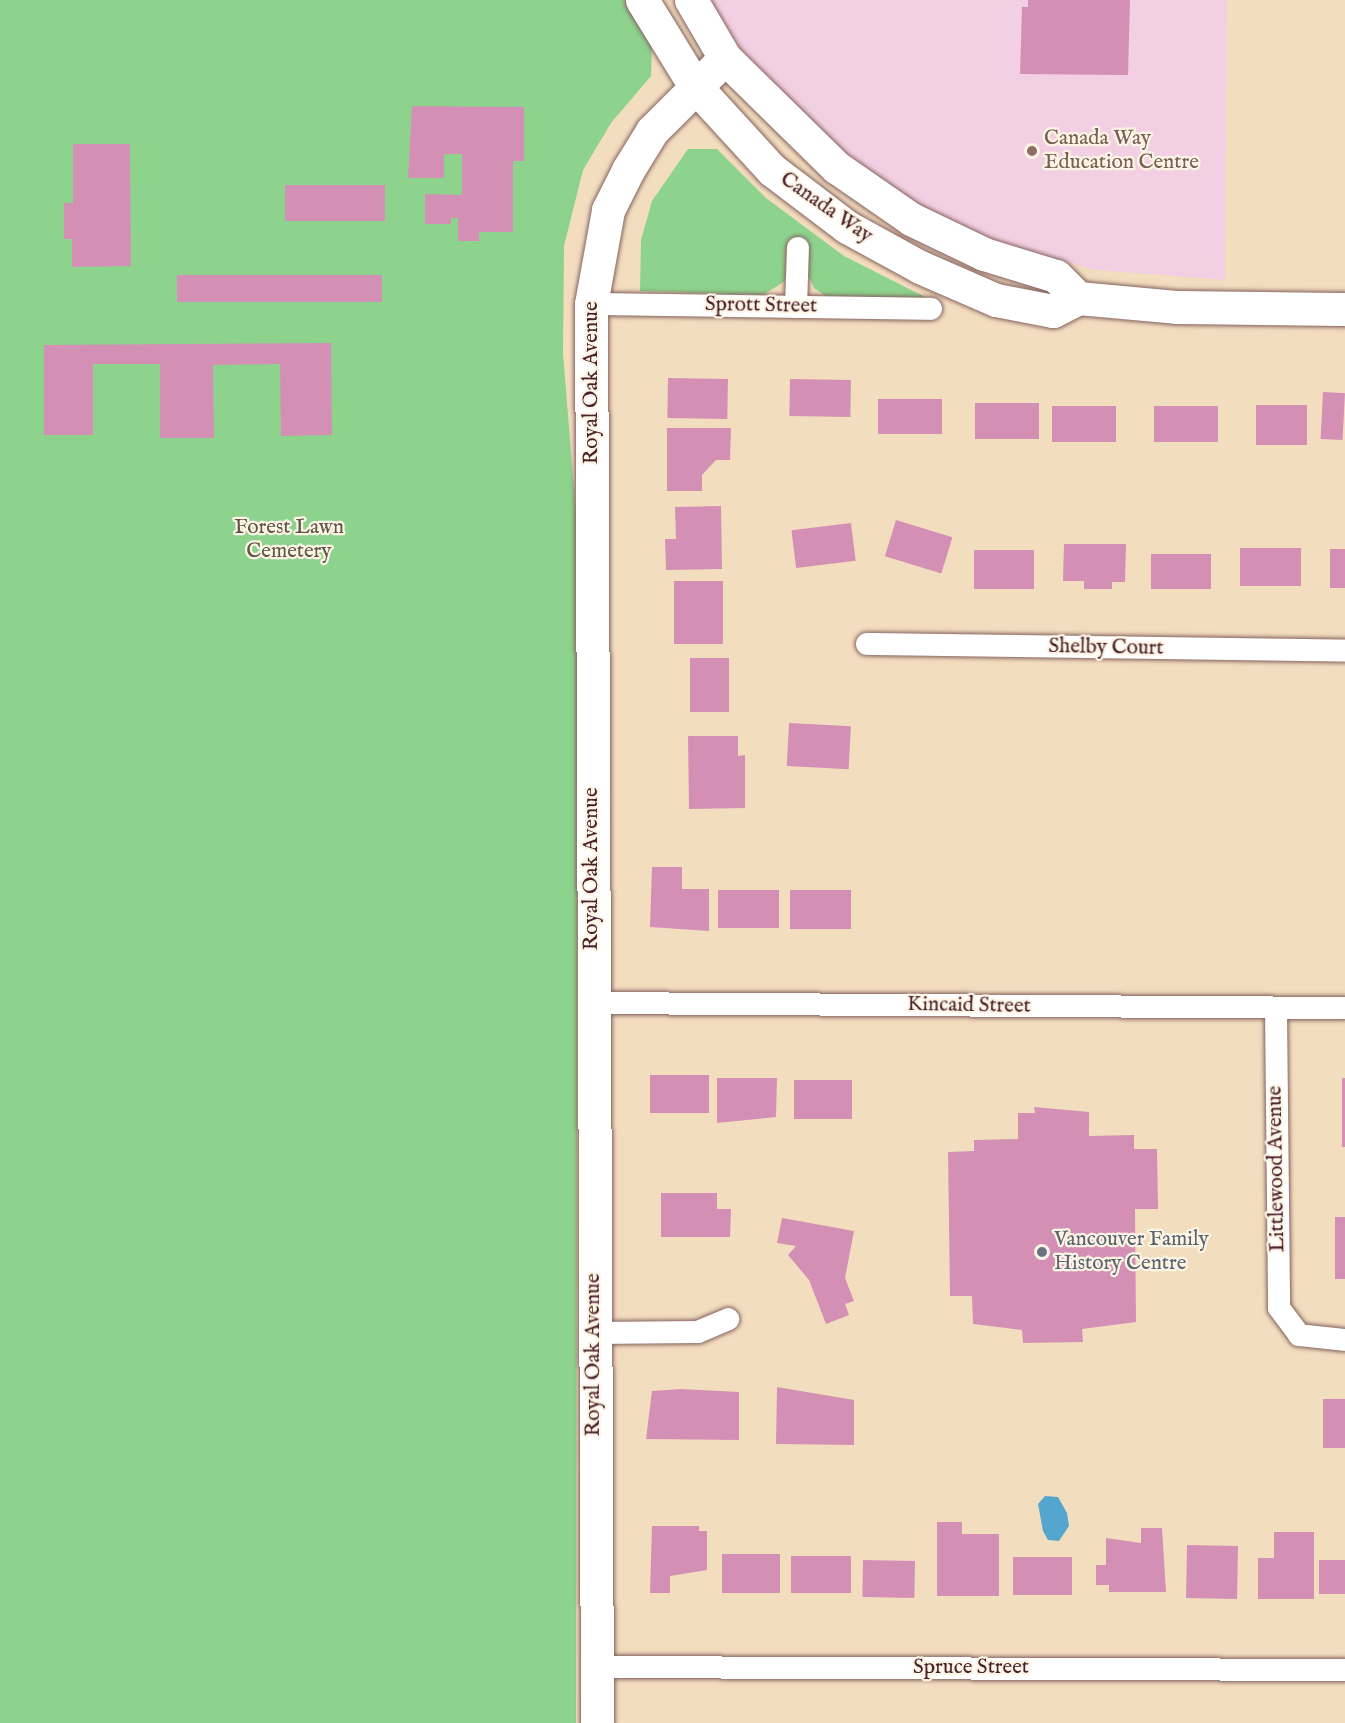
<!DOCTYPE html>
<html>
<head>
<meta charset="utf-8">
<style>
  body { margin:0 }
  #map { position:relative; width:1345px; height:1723px; overflow:hidden; background:#f3ddbf; font-family:"IM FELL English",serif }
  div>[style] { position:absolute }
  [style*='--x'] { left:calc(var(--x)*1px); top:calc(var(--y)*1px); width:calc(var(--w)*1px); rotate:calc(var(--a)*1deg) }
  .built>* { inset:0; background:#f2cfe2 }
  .green>* { inset:0; background:#8dd38d }
  .water>* { inset:0; background:#54a6cf }
  .building>* { inset:0; background:#d490b4; transform-origin:0 0 }
  .roads { filter:drop-shadow(0 0 2px #85625f) drop-shadow(0 0 2px #85625f) }
  .street>* { height:22px; margin:-11px; padding:0 11px; transform-origin:11px; border-radius:11px; background:#fff }
  .secondary>* { height:33px; margin:-16.5px; padding:0 16.5px; transform-origin:16.5px; border-radius:16.5px; background:#fff }
  .dots>* { width:16px; height:16px; translate:-50% -50%; box-sizing:border-box; border:3px solid #fcf5e5; border-radius:50% }
  span { translate:-50% -50%; white-space:nowrap; text-align:center; line-height:1.15; -webkit-text-stroke:4.5px #fcf5e5; paint-order:stroke }
  .education-label { font-size:21px; color:#785e54 }
  .left { translate:0 -50%; text-align:left }
  .street-label { font-size:21px; color:#4a1f2b }
  .park-label { font-size:21px; color:#5e5548 }
  .worship-label { font-size:21px; color:#5b616d }
</style>
</head>
<body>
<div id="map">
  <div class="built">
    <div style="clip-path:polygon(707px 0,1227px 0,1225px 280px,1097px 270px,1008px 247px,935px 215px,859px 167px,761px 77px)"></div>
  </div>
  <div class="green">
    <div style="clip-path:polygon(0 0,626px 0,652px 47px,651px 76px,611px 123px,583px 170px,564px 246px,563px 353px,578px 538px,576px 1723px,0 1723px)"></div>
    <div style="clip-path:polygon(688px 149px,717px 149px,766px 198px,844px 256px,927px 298px,826px 296px,814px 288px,806px 271px,806px 239px,791px 238px,785px 281px,763px 295px,640px 291px,641px 240px,652px 201px)"></div>
  </div>
  <div class="water">
    <div style="clip-path:polygon(1045px 1496px,1058px 1497px,1067px 1513px,1069px 1526px,1059px 1541px,1048px 1540px,1043px 1531px,1038px 1504px)"></div>
  </div>
  <div class="building">
    <div style="clip-path:polygon(1028px 0,1130px 0,1128px 75px,1020px 74px,1022px 7px,1028px 7px)"></div>
    <div style="clip-path:polygon(412px 106px,524px 107px,524px 161px,513px 161px,513px 232px,479px 232px,479px 241px,458px 241px,458px 218px,451px 218px,451px 224px,425px 224px,425px 194px,462px 195px,462px 154px,444px 154px,444px 178px,408px 178px)"></div>
    <div style="clip-path:polygon(73px 144px,130px 144px,131px 266px,72px 267px,72px 239px,64px 239px,64px 203px,73px 203px)"></div>
    <div style="left:385px;top:185px;width:36px;height:100px;rotate:90deg"></div>
    <div style="left:382px;top:275px;width:27px;height:205px;rotate:90deg"></div>
    <div style="clip-path:polygon(331px 343px,332px 435px,281px 436px,280px 364px,213px 365px,214px 438px,160px 438px,160px 364px,93px 364px,93px 435px,44px 435px,44px 345px)"></div>
    <div style="left:668px;top:378px;width:60px;height:40px;rotate:1deg"></div>
    <div style="left:790px;top:379px;width:61px;height:37px;rotate:1deg"></div>
    <div style="left:1323px;top:392px;width:22px;height:47px;rotate:3deg"></div>
    <div style="left:878px;top:399px;width:64px;height:35px"></div>
    <div style="left:975px;top:403px;width:64px;height:36px"></div>
    <div style="left:1256px;top:405px;width:51px;height:40px"></div>
    <div style="left:1052px;top:406px;width:64px;height:36px"></div>
    <div style="left:1154px;top:406px;width:64px;height:36px"></div>
    <div style="clip-path:polygon(667px 428px,731px 428px,730px 460px,716px 460px,702px 475px,702px 491px,667px 491px)"></div>
    <div style="clip-path:polygon(721px 506px,722px 569px,666px 570px,665px 539px,676px 539px,675px 507px)"></div>
    <div style="left:896px;top:520px;width:59px;height:38px;rotate:17deg"></div>
    <div style="left:851px;top:523px;width:38px;height:60px;rotate:83deg"></div>
    <div style="clip-path:polygon(1064px 544px,1126px 544px,1125px 582px,1112px 582px,1112px 589px,1084px 589px,1084px 581px,1063px 581px)"></div>
    <div style="left:1240px;top:548px;width:61px;height:38px"></div>
    <div style="left:1330px;top:549px;width:15px;height:39px"></div>
    <div style="left:1034px;top:550px;width:39px;height:60px;rotate:90deg"></div>
    <div style="left:1151px;top:554px;width:60px;height:35px"></div>
    <div style="left:674px;top:581px;width:49px;height:63px"></div>
    <div style="left:690px;top:658px;width:39px;height:54px"></div>
    <div style="left:789px;top:723px;width:62px;height:43px;rotate:3deg"></div>
    <div style="clip-path:polygon(688px 736px,738px 736px,738px 756px,745px 755px,745px 808px,689px 809px)"></div>
    <div style="clip-path:polygon(652px 867px,682px 867px,682px 889px,709px 889px,709px 931px,650px 927px)"></div>
    <div style="left:718px;top:890px;width:61px;height:38px"></div>
    <div style="left:790px;top:890px;width:61px;height:39px"></div>
    <div style="left:650px;top:1075px;width:59px;height:38px"></div>
    <div style="clip-path:polygon(717px 1078px,777px 1078px,776px 1117px,717px 1123px)"></div>
    <div style="left:1342px;top:1078px;width:3px;height:69px"></div>
    <div style="left:794px;top:1080px;width:58px;height:39px"></div>
    <div style="clip-path:polygon(1034px 1107px,1089px 1112px,1089px 1136px,1134px 1135px,1134px 1149px,1157px 1149px,1158px 1209px,1135px 1209px,1136px 1322px,1082px 1329px,1083px 1342px,1023px 1343px,1022px 1330px,973px 1324px,972px 1296px,950px 1296px,948px 1152px,974px 1151px,974px 1140px,1018px 1139px,1018px 1113px,1035px 1113px)"></div>
    <div style="clip-path:polygon(661px 1193px,717px 1193px,717px 1209px,731px 1209px,730px 1237px,661px 1237px)"></div>
    <div style="left:1335px;top:1217px;width:10px;height:62px"></div>
    <div style="clip-path:polygon(782px 1218px,854px 1231px,845px 1278px,854px 1301px,845px 1304px,849px 1315px,826px 1324px,809px 1280px,788px 1255px,796px 1246px,777px 1243px)"></div>
    <div style="clip-path:polygon(777px 1387px,854px 1400px,854px 1445px,776px 1444px)"></div>
    <div style="clip-path:polygon(681px 1389px,739px 1392px,739px 1440px,646px 1439px,652px 1391px)"></div>
    <div style="left:1323px;top:1399px;width:22px;height:49px"></div>
    <div style="clip-path:polygon(937px 1522px,962px 1522px,962px 1534px,999px 1534px,999px 1596px,937px 1596px)"></div>
    <div style="clip-path:polygon(652px 1526px,699px 1526px,699px 1531px,707px 1531px,707px 1570px,670px 1576px,670px 1593px,650px 1593px)"></div>
    <div style="clip-path:polygon(1141px 1528px,1162px 1528px,1166px 1592px,1109px 1592px,1109px 1585px,1096px 1585px,1096px 1565px,1106px 1565px,1106px 1538px,1141px 1543px)"></div>
    <div style="clip-path:polygon(1274px 1532px,1314px 1532px,1314px 1599px,1258px 1599px,1258px 1558px,1274px 1558px)"></div>
    <div style="left:1187px;top:1545px;width:51px;height:53px;rotate:1deg"></div>
    <div style="left:722px;top:1554px;width:58px;height:39px"></div>
    <div style="left:791px;top:1556px;width:60px;height:37px"></div>
    <div style="left:1013px;top:1557px;width:59px;height:38px"></div>
    <div style="left:863px;top:1560px;width:52px;height:37px;rotate:1deg"></div>
    <div style="left:1319px;top:1560px;width:26px;height:34px"></div>
  </div>
  <div class="roads">
    <div class="street">
      <div style="--x:591;--y:304;--w:340;--a:0.8"></div>
      <div style="--x:796;--y:307;--w:59;--a:-88.1"></div>
      <div style="--x:867;--y:644;--w:478;--a:0.8"></div>
      <div style="--x:593;--y:1003;--w:752;--a:0.38"></div>
      <div style="--x:1276;--y:1009;--w:299;--a:89.4"></div>
      <div style="--x:1279;--y:1308;--w:34;--a:53"></div>
      <div style="--x:1299;--y:1335;--w:46;--a:6.2"></div>
      <div style="--x:594;--y:1333;--w:104;--a:-0.6"></div>
      <div style="--x:698;--y:1332;--w:33;--a:-23"></div>
      <div style="--x:596;--y:1667;--w:749;--a:0.23"></div>
    </div>
    <div class="secondary">
      <div style="--x:642;--y:0;--w:101;--a:58.4"></div>
      <div style="--x:695;--y:86;--w:114;--a:47.5"></div>
      <div style="--x:772;--y:170;--w:94;--a:37.2"></div>
      <div style="--x:847;--y:227;--w:83;--a:28.7"></div>
      <div style="--x:920;--y:267;--w:83;--a:23.5"></div>
      <div style="--x:996;--y:300;--w:58;--a:10.9"></div>
      <div style="--x:1053;--y:311;--w:28;--a:-27"></div>
      <div style="--x:691;--y:0;--w:67;--a:59.6"></div>
      <div style="--x:725;--y:58;--w:156;--a:44.5"></div>
      <div style="--x:836;--y:167;--w:91;--a:34.7"></div>
      <div style="--x:911;--y:219;--w:81;--a:25.6"></div>
      <div style="--x:984;--y:254;--w:75;--a:17"></div>
      <div style="--x:1056;--y:276;--w:31;--a:45"></div>
      <div style="--x:1078;--y:298;--w:98;--a:5.2"></div>
      <div style="--x:1176;--y:307;--w:169;--a:0.7"></div>
      <div style="--x:597;--y:1723;--w:1419;--a:-90.24"></div>
      <div style="--x:591;--y:304;--w:96;--a:-79.7"></div>
      <div style="--x:608;--y:210;--w:45;--a:-63.4"></div>
      <div style="--x:628;--y:170;--w:46;--a:-58.4"></div>
      <div style="--x:652;--y:131;--w:103;--a:-45"></div>
    </div>
  </div>
  <div class="dots">
    <div style="left:1032px;top:151px;background:#8d6e63"></div>
    <div style="left:1042px;top:1252px;background:#6b7280"></div>
  </div>
  <div class="education-label">
    <span class="left" style="left:1044px;top:151px">Canada Way<br>Education Centre</span>
  </div>
  <div class="street-label">
    <span style="left:826px;top:208px;rotate:35deg">Canada Way</span>
    <span style="left:761px;top:306px;rotate:1deg">Sprott Street</span>
    <span style="left:592px;top:383px;rotate:-90deg">Royal Oak Avenue</span>
    <span style="left:1106px;top:648px;rotate:1deg">Shelby Court</span>
    <span style="left:592px;top:869px;rotate:-90deg">Royal Oak Avenue</span>
    <span style="left:969px;top:1006px;rotate:1deg">Kincaid Street</span>
    <span style="left:1277px;top:1169px;rotate:-91deg">Littlewood Avenue</span>
    <span style="left:594px;top:1355px;rotate:-90deg">Royal Oak Avenue</span>
    <span style="left:971px;top:1668px">Spruce Street</span>
  </div>
  <div class="park-label">
    <span style="left:289px;top:540px">Forest Lawn<br>Cemetery</span>
  </div>
  <div class="worship-label">
    <span class="left" style="left:1054px;top:1252px">Vancouver Family<br>History Centre</span>
  </div>
</div>
</body>
</html>
